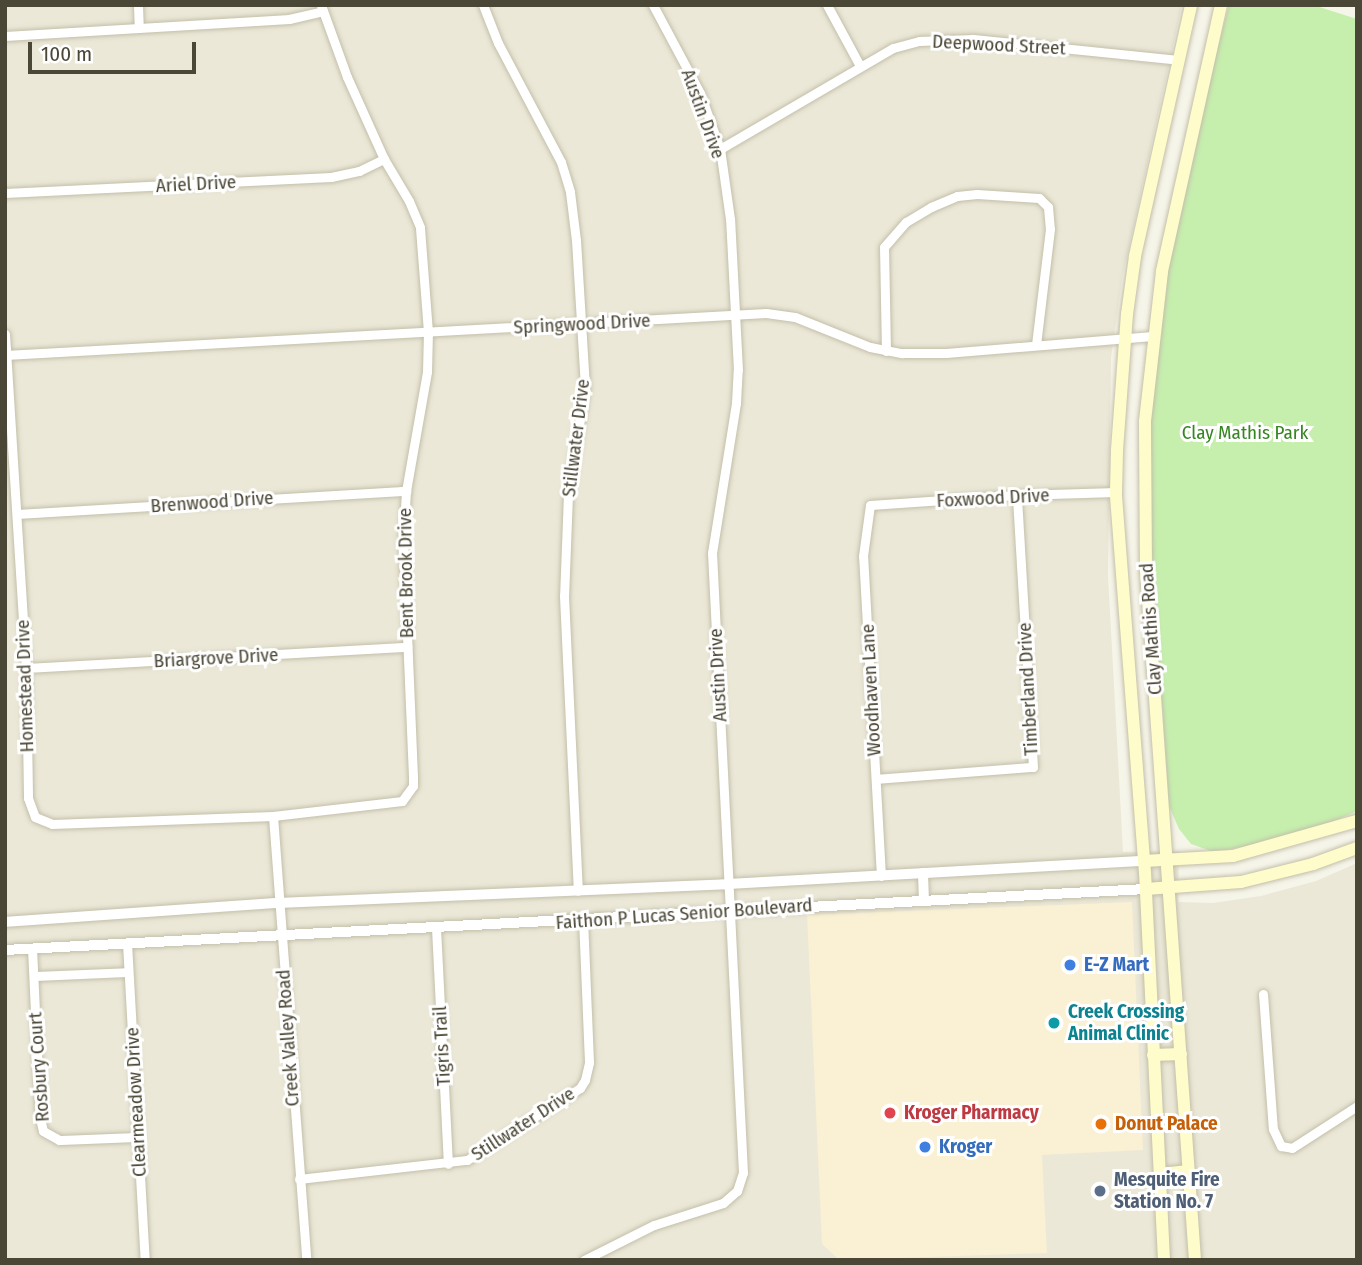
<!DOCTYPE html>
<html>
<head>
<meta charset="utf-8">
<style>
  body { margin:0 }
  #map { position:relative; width:1362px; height:1265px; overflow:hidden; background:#f6f5e9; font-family:"Fira Sans Condensed",sans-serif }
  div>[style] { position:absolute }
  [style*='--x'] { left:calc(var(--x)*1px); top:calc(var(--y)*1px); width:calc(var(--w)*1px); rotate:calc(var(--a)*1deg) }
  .residential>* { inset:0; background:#ebe8d7 }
  .commercial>* { inset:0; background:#faf0d3 }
  .green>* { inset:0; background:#c6efae }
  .roads { filter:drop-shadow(0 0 2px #c3bfaa) drop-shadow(0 0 2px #c3bfaa) }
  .minor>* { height:9px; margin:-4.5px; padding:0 4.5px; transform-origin:4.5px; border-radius:4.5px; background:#fff }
  .tertiary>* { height:10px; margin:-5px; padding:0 5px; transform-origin:5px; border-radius:5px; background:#fff }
  .secondary>* { height:12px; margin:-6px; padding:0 6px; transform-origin:6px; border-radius:6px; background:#fffccb }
  .dots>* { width:19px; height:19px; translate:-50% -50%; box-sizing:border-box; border:4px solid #fff; border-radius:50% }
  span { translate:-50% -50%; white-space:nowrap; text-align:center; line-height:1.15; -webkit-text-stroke:6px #fff; paint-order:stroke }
  .street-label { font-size:19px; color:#4b4736 }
  .park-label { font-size:19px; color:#358521 }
  .shop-label { font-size:19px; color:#366cbe; font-weight:700 }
  .left { translate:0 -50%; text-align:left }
  .culture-label { font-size:19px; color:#0d838f; font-weight:700 }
  .health-label { font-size:19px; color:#be3a42; font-weight:700 }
  .food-label { font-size:19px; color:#c56008; font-weight:700 }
  .service-label { font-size:19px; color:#4e5e75; font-weight:700 }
  .frame { position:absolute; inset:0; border:7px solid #4b4736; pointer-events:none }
  .scale { position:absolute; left:28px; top:42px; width:168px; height:32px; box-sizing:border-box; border:4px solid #4b4736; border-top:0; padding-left:9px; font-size:21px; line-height:24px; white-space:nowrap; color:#4b4736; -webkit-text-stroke:5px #fff; paint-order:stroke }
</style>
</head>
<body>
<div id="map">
  <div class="residential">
    <div style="clip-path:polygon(5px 5px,1182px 5px,1123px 274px,1111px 358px,1108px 575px,1123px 852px,1179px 851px,1178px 902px,1213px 903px,1261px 896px,1316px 881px,1357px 863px,1357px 1260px,5px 1260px)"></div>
  </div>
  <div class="commercial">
    <div style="clip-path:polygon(1132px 902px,1143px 1150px,1042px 1155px,1047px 1253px,839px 1260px,822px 1244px,807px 915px)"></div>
  </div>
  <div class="green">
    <div style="clip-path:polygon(1229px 5px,1313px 5px,1357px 19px,1357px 811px,1329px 823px,1260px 844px,1214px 852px,1191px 844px,1179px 829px,1169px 806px,1151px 539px,1150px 424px,1164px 281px,1198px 119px)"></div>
  </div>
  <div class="roads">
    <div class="minor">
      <div style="--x:138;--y:5;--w:23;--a:88"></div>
      <div style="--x:483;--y:5;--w:41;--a:68.5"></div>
      <div style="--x:498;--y:43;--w:135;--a:62.1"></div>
      <div style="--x:561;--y:162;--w:31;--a:73"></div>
      <div style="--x:570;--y:192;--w:48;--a:82.9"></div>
      <div style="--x:576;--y:240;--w:148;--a:86.5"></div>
      <div style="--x:585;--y:388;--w:107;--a:99.1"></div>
      <div style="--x:568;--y:494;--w:102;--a:92.2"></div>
      <div style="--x:564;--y:596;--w:295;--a:87.3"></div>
      <div style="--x:827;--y:5;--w:69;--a:61.6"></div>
      <div style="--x:5;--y:36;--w:285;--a:-3.4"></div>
      <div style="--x:289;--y:19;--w:35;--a:-13"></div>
      <div style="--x:720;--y:149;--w:200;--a:-30.3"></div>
      <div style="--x:893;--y:48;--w:27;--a:-15"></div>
      <div style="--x:919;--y:41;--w:54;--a:-2.1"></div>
      <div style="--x:973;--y:39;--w:207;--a:5.8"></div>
      <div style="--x:5;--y:193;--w:326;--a:-2.8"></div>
      <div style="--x:331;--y:177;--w:29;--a:-12"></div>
      <div style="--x:359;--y:171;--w:28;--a:-26"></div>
      <div style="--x:5;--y:334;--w:335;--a:86.4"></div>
      <div style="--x:26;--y:668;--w:130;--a:89.1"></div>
      <div style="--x:28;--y:798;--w:20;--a:70"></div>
      <div style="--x:35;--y:817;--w:18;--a:22"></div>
      <div style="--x:52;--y:824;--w:221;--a:-2.1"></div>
      <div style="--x:273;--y:816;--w:130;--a:-6.6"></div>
      <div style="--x:402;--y:801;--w:19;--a:-54"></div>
      <div style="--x:413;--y:786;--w:9;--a:-90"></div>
      <div style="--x:413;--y:777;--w:234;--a:-92.4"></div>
      <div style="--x:403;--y:543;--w:52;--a:-86.7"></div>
      <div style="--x:406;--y:491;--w:121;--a:-80"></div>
      <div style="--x:427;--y:372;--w:40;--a:-88.6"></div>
      <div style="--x:428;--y:332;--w:105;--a:-94.4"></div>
      <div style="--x:420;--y:227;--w:28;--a:-113"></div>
      <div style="--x:409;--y:201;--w:49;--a:-120.8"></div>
      <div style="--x:384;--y:159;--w:90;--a:-114.3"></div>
      <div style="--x:347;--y:77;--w:77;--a:-109.9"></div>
      <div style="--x:886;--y:351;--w:104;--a:-91.1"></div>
      <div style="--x:884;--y:247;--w:33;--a:-49"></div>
      <div style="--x:906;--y:222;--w:29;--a:-31"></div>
      <div style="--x:931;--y:207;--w:28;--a:-23"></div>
      <div style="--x:957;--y:196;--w:20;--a:-6"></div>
      <div style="--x:977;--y:194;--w:62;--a:3.7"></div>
      <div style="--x:1039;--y:198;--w:13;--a:45"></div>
      <div style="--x:1048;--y:207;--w:22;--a:85"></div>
      <div style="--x:1050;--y:229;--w:116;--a:96.9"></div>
      <div style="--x:5;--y:355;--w:762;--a:-3.16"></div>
      <div style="--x:766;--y:313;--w:29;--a:8"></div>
      <div style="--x:795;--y:317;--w:81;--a:21.8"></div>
      <div style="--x:870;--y:347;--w:33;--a:11"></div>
      <div style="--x:902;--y:353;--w:44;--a:0"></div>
      <div style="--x:946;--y:353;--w:207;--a:-4.7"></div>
      <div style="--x:17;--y:514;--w:390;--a:-3.4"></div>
      <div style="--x:26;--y:668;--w:382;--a:-3.2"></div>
      <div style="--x:876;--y:779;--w:157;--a:-4.4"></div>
      <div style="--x:1033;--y:767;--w:272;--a:-93.4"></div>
      <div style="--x:273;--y:816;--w:445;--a:85.7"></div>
      <div style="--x:881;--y:876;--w:321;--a:-93.2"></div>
      <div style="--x:863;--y:556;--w:51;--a:-82.2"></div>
      <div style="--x:870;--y:505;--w:147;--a:-3.9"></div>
      <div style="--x:1017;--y:495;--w:99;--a:-1.7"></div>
      <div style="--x:436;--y:928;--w:236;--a:87.1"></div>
      <div style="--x:127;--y:943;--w:318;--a:86.8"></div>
      <div style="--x:32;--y:948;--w:170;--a:87.3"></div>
      <div style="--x:40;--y:1118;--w:13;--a:77"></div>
      <div style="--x:43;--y:1131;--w:18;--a:29"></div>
      <div style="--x:59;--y:1140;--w:79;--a:-2.2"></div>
      <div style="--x:34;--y:976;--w:94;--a:-2.4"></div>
      <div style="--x:1263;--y:994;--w:135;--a:85.8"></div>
      <div style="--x:1273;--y:1129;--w:19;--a:65"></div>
      <div style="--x:1281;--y:1146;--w:11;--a:10"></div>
      <div style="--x:1292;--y:1148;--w:77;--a:-32.9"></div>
      <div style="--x:299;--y:1179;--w:169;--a:-6.5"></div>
      <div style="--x:467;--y:1160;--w:134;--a:-32.5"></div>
      <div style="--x:580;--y:1088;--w:9;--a:-58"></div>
      <div style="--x:585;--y:1080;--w:18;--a:-77"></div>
      <div style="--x:589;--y:1062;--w:141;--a:-92.4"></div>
      <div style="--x:584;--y:1260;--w:78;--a:-26.6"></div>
      <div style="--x:654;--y:1225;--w:72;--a:-17.7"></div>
      <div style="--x:723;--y:1203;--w:18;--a:-41"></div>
      <div style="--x:737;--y:1191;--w:19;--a:-72"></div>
      <div style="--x:743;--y:1173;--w:621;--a:-92.86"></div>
      <div style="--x:712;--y:553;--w:152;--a:-80.9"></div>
      <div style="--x:736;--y:403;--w:33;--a:-87"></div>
      <div style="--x:738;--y:370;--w:151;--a:-93"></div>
      <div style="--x:730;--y:219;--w:71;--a:-98.1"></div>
      <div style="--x:720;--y:149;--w:59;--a:-109.7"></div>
      <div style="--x:700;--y:93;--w:100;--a:-118.1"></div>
    </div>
    <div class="tertiary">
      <div style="--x:923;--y:873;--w:27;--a:88"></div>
      <div style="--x:5;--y:922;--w:273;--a:-4"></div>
      <div style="--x:277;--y:903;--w:451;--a:-2.4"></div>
      <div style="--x:728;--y:884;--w:417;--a:-3.2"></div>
      <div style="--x:5;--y:950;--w:1143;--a:-3.06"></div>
    </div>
    <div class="secondary">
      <div style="--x:1144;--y:861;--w:89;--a:-3.2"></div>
      <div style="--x:1233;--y:856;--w:129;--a:-15.8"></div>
      <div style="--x:1146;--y:889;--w:95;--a:-4.2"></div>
      <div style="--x:1241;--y:882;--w:74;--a:-14"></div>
      <div style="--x:1313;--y:864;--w:47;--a:-20"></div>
      <div style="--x:1153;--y:1055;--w:28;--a:-2"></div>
      <div style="--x:1160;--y:1174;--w:29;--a:-6"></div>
      <div style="--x:1164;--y:1260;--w:387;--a:-92.8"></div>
      <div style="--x:1145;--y:873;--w:382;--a:-94.4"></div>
      <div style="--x:1116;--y:492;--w:42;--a:-88.6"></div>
      <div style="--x:1117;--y:450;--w:136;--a:-85.8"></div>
      <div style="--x:1127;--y:314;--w:59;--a:-82.1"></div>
      <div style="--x:1135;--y:256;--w:257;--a:-77.4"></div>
      <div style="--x:1195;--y:1260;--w:690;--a:-94.07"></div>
      <div style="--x:1146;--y:572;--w:151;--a:-90.4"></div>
      <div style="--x:1145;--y:421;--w:151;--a:-83.5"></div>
      <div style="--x:1162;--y:271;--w:272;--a:-77.5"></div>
    </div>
  </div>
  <div class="dots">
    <div style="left:1070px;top:965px;background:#3f7fe0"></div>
    <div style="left:1054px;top:1023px;background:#0f9aa8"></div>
    <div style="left:890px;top:1113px;background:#e0444e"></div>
    <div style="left:1101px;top:1124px;background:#e8710a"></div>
    <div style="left:925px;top:1147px;background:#3f7fe0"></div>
    <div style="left:1100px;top:1191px;background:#5c6f8a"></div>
  </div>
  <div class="street-label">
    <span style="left:999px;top:45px;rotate:3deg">Deepwood Street</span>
    <span style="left:703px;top:114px;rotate:70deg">Austin Drive</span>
    <span style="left:196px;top:184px;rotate:-3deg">Ariel Drive</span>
    <span style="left:582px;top:324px;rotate:-3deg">Springwood Drive</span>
    <span style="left:576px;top:438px;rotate:-83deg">Stillwater Drive</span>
    <span style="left:993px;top:498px;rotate:-3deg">Foxwood Drive</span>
    <span style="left:212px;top:502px;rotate:-4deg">Brenwood Drive</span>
    <span style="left:406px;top:573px;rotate:-91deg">Bent Brook Drive</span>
    <span style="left:1151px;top:629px;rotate:-94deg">Clay Mathis Road</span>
    <span style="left:216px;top:658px;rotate:-3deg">Briargrove Drive</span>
    <span style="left:718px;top:675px;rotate:-93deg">Austin Drive</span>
    <span style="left:25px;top:686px;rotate:-92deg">Homestead Drive</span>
    <span style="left:1028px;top:689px;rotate:-93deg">Timberland Drive</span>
    <span style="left:871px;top:690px;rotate:-93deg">Woodhaven Lane</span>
    <span style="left:684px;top:914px;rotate:-4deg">Faithon P Lucas Senior Boulevard</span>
    <span style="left:288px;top:1038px;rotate:-94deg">Creek Valley Road</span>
    <span style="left:442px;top:1046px;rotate:-93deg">Tigris Trail</span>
    <span style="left:39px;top:1067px;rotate:-94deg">Rosbury Court</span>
    <span style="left:136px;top:1102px;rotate:-93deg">Clearmeadow Drive</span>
    <span style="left:523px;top:1124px;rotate:-33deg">Stillwater Drive</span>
  </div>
  <div class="park-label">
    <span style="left:1245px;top:433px">Clay Mathis Park</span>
  </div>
  <div class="shop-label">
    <span class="left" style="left:1084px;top:965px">E-Z Mart</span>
    <span class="left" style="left:939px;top:1147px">Kroger</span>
  </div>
  <div class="culture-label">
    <span class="left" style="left:1068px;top:1023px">Creek Crossing<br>Animal Clinic</span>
  </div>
  <div class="health-label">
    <span class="left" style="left:904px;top:1113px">Kroger Pharmacy</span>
  </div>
  <div class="food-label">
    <span class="left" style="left:1115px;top:1124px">Donut Palace</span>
  </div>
  <div class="service-label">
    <span class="left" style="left:1114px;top:1191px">Mesquite Fire<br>Station No. 7</span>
  </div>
  <div class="frame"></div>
  <div class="scale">100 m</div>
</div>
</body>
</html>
